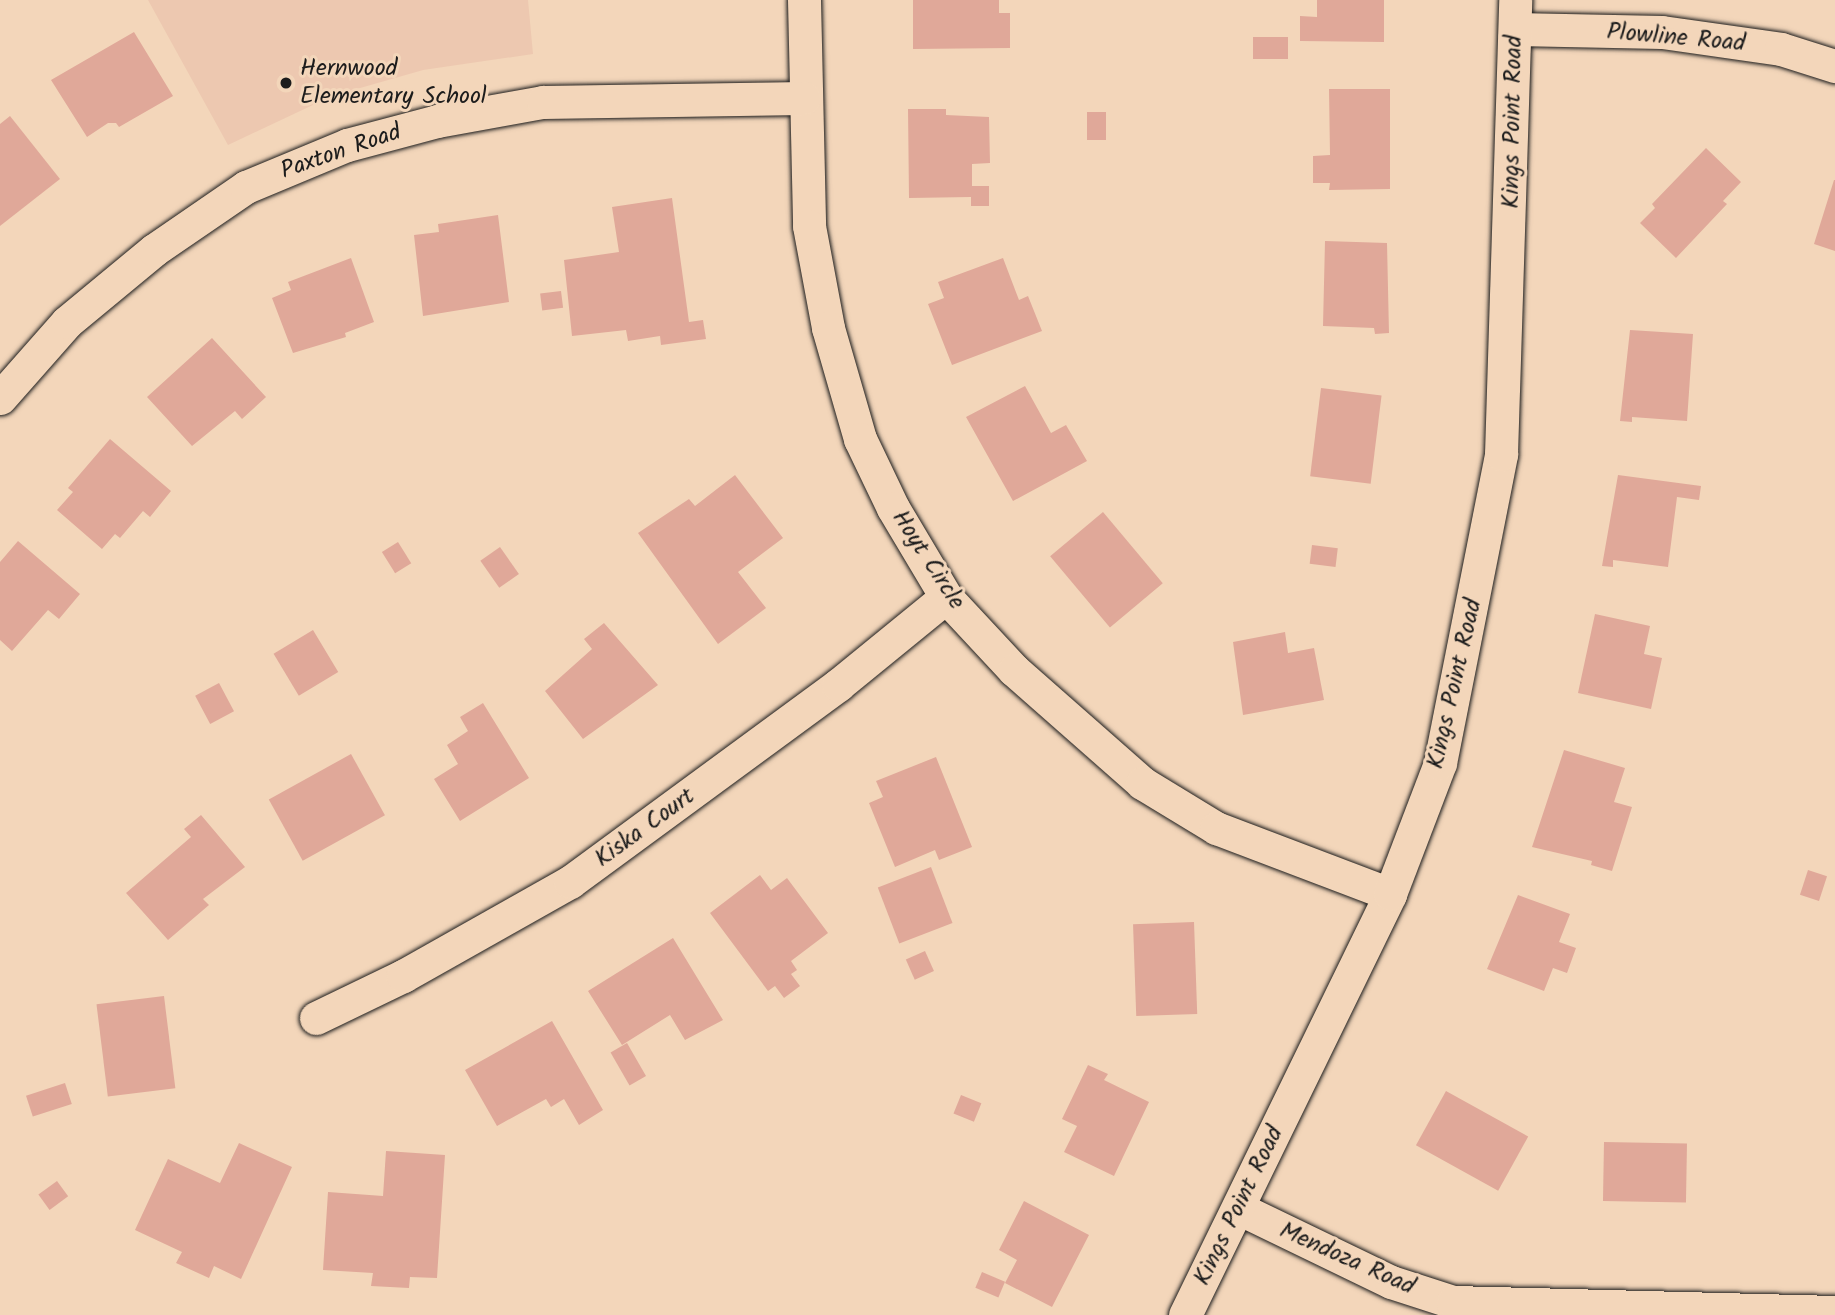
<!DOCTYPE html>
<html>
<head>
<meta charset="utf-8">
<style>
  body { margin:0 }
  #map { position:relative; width:1835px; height:1315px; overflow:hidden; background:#f3d6ba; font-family:Kalam,sans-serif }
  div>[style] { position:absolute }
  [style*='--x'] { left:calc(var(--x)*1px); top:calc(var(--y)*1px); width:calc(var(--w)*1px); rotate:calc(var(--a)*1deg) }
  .built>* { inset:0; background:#edc8b0 }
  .building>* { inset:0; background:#e0a899; transform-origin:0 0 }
  .roads { filter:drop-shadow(0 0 2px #1c1c1c) drop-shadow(0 0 2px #1c1c1c) }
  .street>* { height:33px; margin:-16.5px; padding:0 16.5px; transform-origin:16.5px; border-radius:16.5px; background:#f3d6ba }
  .dots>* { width:19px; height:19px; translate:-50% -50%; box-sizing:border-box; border:4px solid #f3d6ba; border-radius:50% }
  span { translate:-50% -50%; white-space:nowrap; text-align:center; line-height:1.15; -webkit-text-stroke:6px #f3d6ba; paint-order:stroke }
  .street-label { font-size:24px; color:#1c1c1c }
  .poi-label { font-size:24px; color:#1c1c1c }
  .left { translate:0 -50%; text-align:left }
</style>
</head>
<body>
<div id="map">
  <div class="built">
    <div style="clip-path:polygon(148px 0,528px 0,533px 54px,423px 70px,332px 96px,228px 145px)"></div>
  </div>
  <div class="building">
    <div style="clip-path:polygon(913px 0,999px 0,999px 13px,1010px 13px,1010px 48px,913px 49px)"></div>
    <div style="clip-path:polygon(1317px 0,1384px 0,1384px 42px,1300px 41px,1300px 16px,1317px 17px)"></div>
    <div style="clip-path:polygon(134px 32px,173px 96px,119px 127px,116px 123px,108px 123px,87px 137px,51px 80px)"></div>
    <div style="left:1253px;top:37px;width:35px;height:22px"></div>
    <div style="clip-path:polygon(1329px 89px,1390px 89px,1390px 189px,1329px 190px,1330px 183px,1313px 183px,1313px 156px,1330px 155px)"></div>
    <div style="clip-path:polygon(908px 109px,946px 109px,946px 115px,989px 117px,990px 163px,972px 164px,972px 186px,989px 186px,989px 206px,971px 206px,971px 197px,909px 198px)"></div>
    <div style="left:1106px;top:112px;width:28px;height:19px;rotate:90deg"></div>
    <div style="clip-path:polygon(10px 116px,60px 179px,0 226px,0 124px)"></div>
    <div style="clip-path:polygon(1706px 148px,1741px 182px,1723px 201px,1727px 204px,1676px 258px,1640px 223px,1655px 208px,1652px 204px)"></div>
    <div style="clip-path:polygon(1834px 180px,1835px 180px,1835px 251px,1814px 244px)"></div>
    <div style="clip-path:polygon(672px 198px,689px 322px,703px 320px,706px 339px,661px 345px,660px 336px,628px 341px,626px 330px,572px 336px,564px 260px,619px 252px,612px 207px)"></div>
    <div style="clip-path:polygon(498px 215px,509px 302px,423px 316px,414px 235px,439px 232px,438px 224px)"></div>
    <div style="clip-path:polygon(1325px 241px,1387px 243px,1389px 333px,1375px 334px,1374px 328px,1323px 326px)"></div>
    <div style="clip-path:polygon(351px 258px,374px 322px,345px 333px,346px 337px,293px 353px,272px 298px,291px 290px,288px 282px)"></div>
    <div style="clip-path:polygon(1003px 258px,1019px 300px,1028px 296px,1042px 331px,952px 365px,928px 304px,944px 298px,938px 282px)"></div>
    <div style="left:561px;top:291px;width:17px;height:21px;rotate:83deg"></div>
    <div style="clip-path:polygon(1630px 330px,1693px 334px,1687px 421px,1632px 417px,1632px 422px,1620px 421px)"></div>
    <div style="clip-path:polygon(212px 338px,266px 397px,242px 419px,235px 411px,192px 446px,147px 397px)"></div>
    <div style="clip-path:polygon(1025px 386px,1051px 433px,1066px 425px,1087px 461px,1013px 501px,966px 417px)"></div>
    <div style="left:1321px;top:388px;width:61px;height:89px;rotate:7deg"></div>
    <div style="clip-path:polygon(110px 439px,171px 491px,150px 517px,143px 511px,120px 538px,115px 534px,102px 549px,57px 510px,73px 492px,68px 488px)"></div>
    <div style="clip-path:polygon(735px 475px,783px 538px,738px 572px,766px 608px,718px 644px,638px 533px,689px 499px,695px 506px)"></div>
    <div style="clip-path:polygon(1618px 475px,1701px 486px,1699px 500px,1677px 497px,1668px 567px,1613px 560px,1613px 567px,1602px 566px)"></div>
    <div style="left:1103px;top:512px;width:93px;height:69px;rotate:50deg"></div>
    <div style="clip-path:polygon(18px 541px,80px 594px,59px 619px,48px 610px,12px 651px,0 640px,0 562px)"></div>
    <div style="left:398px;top:542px;width:25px;height:19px;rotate:58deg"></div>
    <div style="left:1312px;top:545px;width:26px;height:19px;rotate:7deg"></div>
    <div style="left:500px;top:547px;width:33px;height:24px;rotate:55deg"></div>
    <div style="clip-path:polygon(1595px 614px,1650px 626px,1644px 654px,1662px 658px,1651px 709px,1578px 693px)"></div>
    <div style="clip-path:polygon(604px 623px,658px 685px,583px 739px,545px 691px,592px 649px,584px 639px)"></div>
    <div style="left:313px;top:630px;width:49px;height:46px;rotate:59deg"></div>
    <div style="clip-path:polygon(1285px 632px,1288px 653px,1314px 648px,1324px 700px,1243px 715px,1233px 642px)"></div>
    <div style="left:219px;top:683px;width:32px;height:27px;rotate:62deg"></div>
    <div style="clip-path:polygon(483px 703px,529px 778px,460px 821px,434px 779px,458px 764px,447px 745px,468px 731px,460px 717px)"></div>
    <div style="clip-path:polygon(1564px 750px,1625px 768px,1614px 802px,1632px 807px,1612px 871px,1591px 865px,1592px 861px,1532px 847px)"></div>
    <div style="left:351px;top:754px;width:70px;height:94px;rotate:61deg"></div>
    <div style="clip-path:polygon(936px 757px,972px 847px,939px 860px,935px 850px,895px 867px,869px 803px,883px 797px,876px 781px)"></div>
    <div style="clip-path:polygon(201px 815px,245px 867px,203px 899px,209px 905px,168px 940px,126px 893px,191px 837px,184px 829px)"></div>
    <div style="left:931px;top:867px;width:60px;height:57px;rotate:69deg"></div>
    <div style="left:1808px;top:870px;width:20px;height:26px;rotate:18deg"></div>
    <div style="clip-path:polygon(760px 875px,771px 890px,787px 878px,828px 933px,791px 961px,797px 970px,791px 974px,800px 986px,784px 998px,775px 986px,768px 991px,710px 913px)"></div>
    <div style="clip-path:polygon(1518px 895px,1570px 914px,1559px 942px,1576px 948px,1567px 973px,1553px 968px,1544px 991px,1487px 969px)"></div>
    <div style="left:1194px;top:922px;width:92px;height:61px;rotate:88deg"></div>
    <div style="clip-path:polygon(673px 938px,723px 1020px,685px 1040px,670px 1015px,622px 1045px,588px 991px)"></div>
    <div style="left:925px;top:951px;width:22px;height:21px;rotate:66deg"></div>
    <div style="left:164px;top:996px;width:93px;height:68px;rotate:83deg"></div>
    <div style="clip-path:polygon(552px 1021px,603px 1110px,579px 1125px,564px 1099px,551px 1107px,546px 1099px,497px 1126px,465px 1070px)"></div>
    <div style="left:627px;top:1043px;width:38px;height:19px;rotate:60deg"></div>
    <div style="clip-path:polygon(1088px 1065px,1108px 1074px,1104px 1080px,1149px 1102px,1114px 1176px,1064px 1152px,1077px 1126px,1062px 1119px)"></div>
    <div style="left:65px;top:1083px;width:22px;height:41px;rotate:72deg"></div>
    <div style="left:1446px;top:1091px;width:94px;height:62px;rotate:29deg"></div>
    <div style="left:961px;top:1095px;width:22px;height:20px;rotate:22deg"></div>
    <div style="left:1604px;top:1142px;width:83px;height:59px;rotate:1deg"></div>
    <div style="clip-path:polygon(239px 1143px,292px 1167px,241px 1279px,214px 1266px,209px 1278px,176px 1263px,182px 1252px,135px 1230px,168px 1159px,220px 1183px)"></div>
    <div style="clip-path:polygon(386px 1151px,445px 1155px,437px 1278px,410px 1277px,409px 1288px,371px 1286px,373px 1273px,323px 1270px,328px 1192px,383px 1196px)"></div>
    <div style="left:57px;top:1181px;width:19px;height:23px;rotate:54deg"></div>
    <div style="clip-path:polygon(1024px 1201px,1089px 1235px,1052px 1307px,1005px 1283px,1017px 1260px,999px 1250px)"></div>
    <div style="left:982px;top:1272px;width:25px;height:17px;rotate:23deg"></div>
  </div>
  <div class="roads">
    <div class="street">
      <div style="--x:804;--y:0;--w:226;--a:88.7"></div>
      <div style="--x:809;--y:226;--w:104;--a:79.4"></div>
      <div style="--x:828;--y:328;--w:116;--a:73.9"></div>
      <div style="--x:860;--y:439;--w:76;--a:64.4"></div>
      <div style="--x:893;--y:508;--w:104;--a:59.2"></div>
      <div style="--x:946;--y:597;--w:100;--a:47"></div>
      <div style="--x:1014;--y:670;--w:171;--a:41.4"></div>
      <div style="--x:1142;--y:783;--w:87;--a:31.3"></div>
      <div style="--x:1216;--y:828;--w:186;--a:20.8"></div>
      <div style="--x:1515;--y:29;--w:147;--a:1.2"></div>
      <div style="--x:1662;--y:32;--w:120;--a:8.1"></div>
      <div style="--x:1781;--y:49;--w:57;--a:17.5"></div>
      <div style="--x:0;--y:398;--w:101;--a:-48.6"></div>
      <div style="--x:67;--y:322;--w:113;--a:-39.6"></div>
      <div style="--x:154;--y:250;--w:112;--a:-34.4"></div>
      <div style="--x:246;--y:187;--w:109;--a:-22.6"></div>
      <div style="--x:347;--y:145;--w:93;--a:-14.9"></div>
      <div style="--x:437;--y:121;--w:108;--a:-10.2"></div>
      <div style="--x:543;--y:102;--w:261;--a:-0.9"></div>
      <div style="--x:316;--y:1018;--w:97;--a:-25.8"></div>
      <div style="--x:403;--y:976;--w:192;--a:-29.4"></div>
      <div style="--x:570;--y:882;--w:333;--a:-36.3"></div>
      <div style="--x:838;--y:685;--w:139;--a:-39.2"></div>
      <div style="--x:1240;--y:1209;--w:168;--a:25.8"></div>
      <div style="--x:1391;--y:1282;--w:65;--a:17.9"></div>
      <div style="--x:1453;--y:1302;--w:382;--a:1.5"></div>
      <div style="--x:1185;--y:1315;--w:468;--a:-64"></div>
      <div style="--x:1390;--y:894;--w:140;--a:-69.1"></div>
      <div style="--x:1440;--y:763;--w:315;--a:-78.8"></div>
      <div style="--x:1501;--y:454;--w:454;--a:-88.2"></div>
    </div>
  </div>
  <div class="dots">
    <div style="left:286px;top:83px;background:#1c1c1c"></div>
  </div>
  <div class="street-label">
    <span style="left:1676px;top:38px;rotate:5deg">Plowline Road</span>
    <span style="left:1513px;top:122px;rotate:-89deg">Kings Point Road</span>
    <span style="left:341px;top:152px;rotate:-19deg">Paxton Road</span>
    <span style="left:928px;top:560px;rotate:57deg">Hoyt Circle</span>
    <span style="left:1455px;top:684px;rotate:-77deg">Kings Point Road</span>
    <span style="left:645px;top:828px;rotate:-36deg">Kiska Court</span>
    <span style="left:1239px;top:1206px;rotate:-64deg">Kings Point Road</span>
    <span style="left:1347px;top:1259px;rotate:24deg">Mendoza Road</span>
  </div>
  <div class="poi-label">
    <span class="left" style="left:300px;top:83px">Hernwood<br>Elementary School</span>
  </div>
</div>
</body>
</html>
